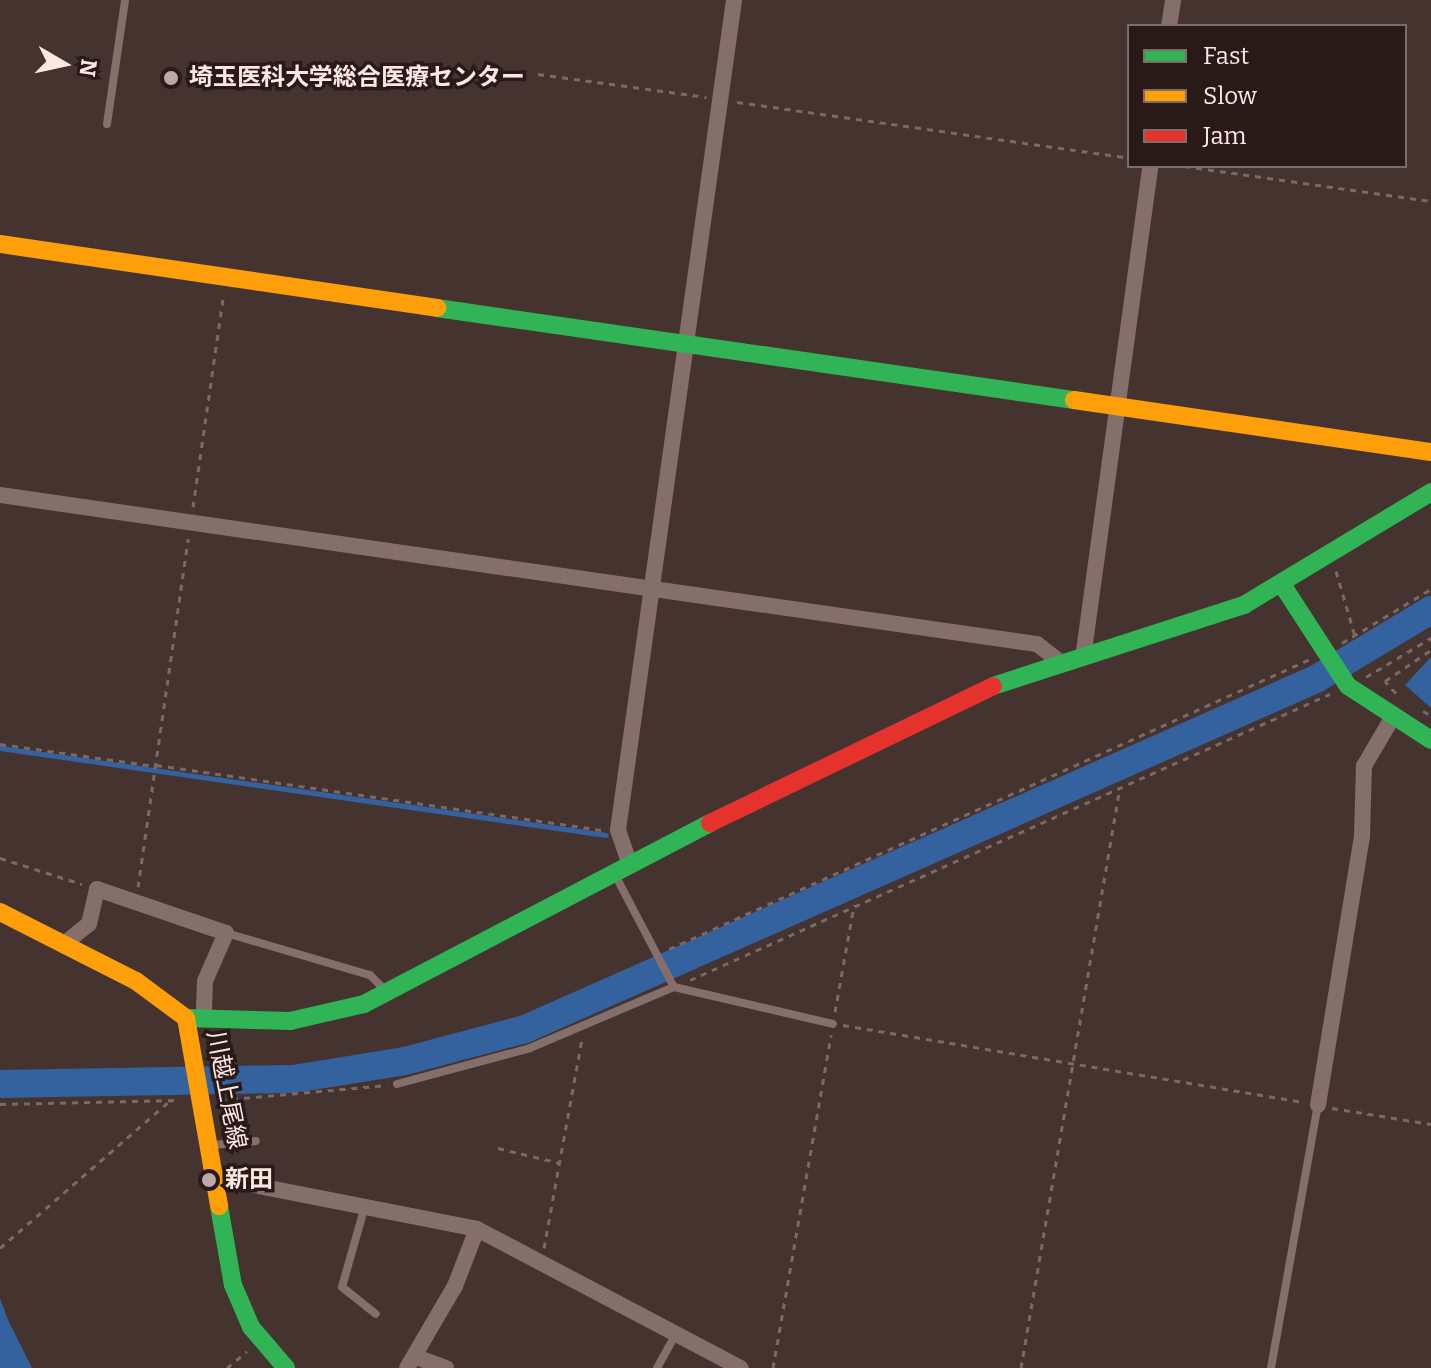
<!DOCTYPE html>
<html>
<head>
<meta charset="utf-8">
<style>
  body { margin:0 }
  #map { position:relative; width:1431px; height:1368px; overflow:hidden; background:#453330; font-family:Bitter,"Noto Sans JP",serif }
  div>[style] { position:absolute }
  [style*='--x'] { left:calc(var(--x)*1px); top:calc(var(--y)*1px); width:calc(var(--w)*1px); rotate:calc(var(--a)*1deg) }
  .water>* { inset:0; background:#34629f }
  .stream>* { height:5px; margin:-2.5px; padding:0 2.5px; transform-origin:2.5px; border-radius:2.5px; background:#34629f }
  .river>* { height:28px; margin:-14px; padding:0 14px; transform-origin:14px; border-radius:14px; background:#34629f }
  .path>* { height:3px; margin-top:-1.5px; transform-origin:0; background:repeating-linear-gradient(90deg,#7b6966 0 6px,transparent 0 12px) }
  .lane>* { height:8px; margin:-4px; padding:0 4px; transform-origin:4px; border-radius:4px; background:#846f6b }
  .street>* { height:16px; margin:-8px; padding:0 8px; transform-origin:8px; border-radius:8px; background:#846f6b }
  .fast>* { height:18px; margin:-9px; padding:0 9px; transform-origin:9px; border-radius:9px; background:#30b455 }
  .slow>* { height:18px; margin:-9px; padding:0 9px; transform-origin:9px; border-radius:9px; background:#ff9f0a }
  .jam>* { height:18px; margin:-9px; padding:0 9px; transform-origin:9px; border-radius:9px; background:#e5322d }
  .dots>* { width:22px; height:22px; translate:-50% -50%; box-sizing:border-box; border:4px solid #291a17; border-radius:50% }
  span { translate:-50% -50%; white-space:nowrap; text-align:center; line-height:1.15; -webkit-text-stroke:7px #291a17; paint-order:stroke }
  .poi-label { font-size:24px; color:#fce7e2; font-weight:700 }
  .left { translate:0 -50%; text-align:left }
  .street-label { font-size:24px; color:#fce7e2 }
  .legend { position:absolute; left:1127px; top:24px; width:280px; height:144px; box-sizing:border-box; background:#291a17; border:2px solid #7d6c68; margin:0; padding:10px 14px; list-style:none; font-size:24px; color:#fce7e2 }
  .legend li { display:flex; align-items:center; gap:16px; height:40px }
  .legend b { width:40px; border:2px solid #7d6c68 }
  .north { position:absolute; left:24px; top:24px; width:80px; height:80px; -webkit-text-stroke:6px #291a17; paint-order:stroke; rotate:99deg; font-size:22px; font-weight:700; line-height:32px; text-align:center; color:#fce7e2 }
  .north::after { content:''; display:block; margin:auto; width:28px; height:36px; background:#fce7e2; clip-path:polygon(50% 0,100% 100%,50% 72%,0 100%) }
</style>
</head>
<body>
<div id="map">
  <div class="water">
    <div style="clip-path:polygon(1431px 657px,1431px 708px,1405px 685px)"></div>
    <div style="clip-path:polygon(0 1298px,8px 1320px,32px 1368px,0 1368px)"></div>
  </div>
  <div class="stream">
    <div style="--x:0;--y:748;--w:612;--a:8.17"></div>
  </div>
  <div class="river">
    <div style="--x:0;--y:1084;--w:293;--a:-1"></div>
    <div style="--x:293;--y:1079;--w:113;--a:-9.1"></div>
    <div style="--x:405;--y:1061;--w:124;--a:-14.9"></div>
    <div style="--x:525;--y:1029;--w:865;--a:-23.87"></div>
    <div style="--x:1316;--y:679;--w:134;--a:-31"></div>
  </div>
  <div class="path">
    <div style="--x:538;--y:74;--w:170;--a:7.8"></div>
    <div style="--x:737;--y:102;--w:396;--a:8.1"></div>
    <div style="--x:1184;--y:166;--w:249;--a:8.1"></div>
    <div style="--x:193;--y:507;--w:216;--a:-81.8"></div>
    <div style="--x:1336;--y:571;--w:68;--a:73.7"></div>
    <div style="--x:1342;--y:643;--w:104;--a:-31.2"></div>
    <div style="--x:1366;--y:677;--w:76;--a:-31"></div>
    <div style="--x:1396;--y:693;--w:16;--a:-133"></div>
    <div style="--x:1385;--y:681;--w:55;--a:-34"></div>
    <div style="--x:1423;--y:711;--w:9;--a:27"></div>
    <div style="--x:0;--y:744;--w:157;--a:8.1"></div>
    <div style="--x:156;--y:765;--w:452;--a:8.3"></div>
    <div style="--x:0;--y:858;--w:86;--a:17.6"></div>
    <div style="--x:138;--y:887;--w:352;--a:-81.8"></div>
    <div style="--x:669;--y:949;--w:704;--a:-24.34"></div>
    <div style="--x:690;--y:980;--w:701;--a:-24.08"></div>
    <div style="--x:835;--y:1012;--w:109;--a:-79.9"></div>
    <div style="--x:843;--y:1025;--w:464;--a:9.5"></div>
    <div style="--x:220;--y:1100;--w:168;--a:-5.1"></div>
    <div style="--x:0;--y:1104;--w:180;--a:-1.3"></div>
    <div style="--x:1332;--y:1108;--w:100;--a:9.2"></div>
    <div style="--x:498;--y:1148;--w:64;--a:13.6"></div>
    <div style="--x:0;--y:1248;--w:228;--a:-40.9"></div>
    <div style="--x:544;--y:1248;--w:212;--a:-79.7"></div>
    <div style="--x:227;--y:1368;--w:26;--a:-40"></div>
    <div style="--x:773;--y:1368;--w:338;--a:-80.1"></div>
    <div style="--x:1021;--y:1368;--w:589;--a:-80.33"></div>
  </div>
  <div class="lane">
    <div style="--x:107;--y:124;--w:125;--a:-81.7"></div>
    <div style="--x:613;--y:871;--w:131;--a:62.3"></div>
    <div style="--x:674;--y:987;--w:163;--a:13.1"></div>
    <div style="--x:226;--y:933;--w:150;--a:16.3"></div>
    <div style="--x:370;--y:975;--w:21;--a:45"></div>
    <div style="--x:397;--y:1084;--w:138;--a:-15.1"></div>
    <div style="--x:530;--y:1048;--w:156;--a:-23"></div>
    <div style="--x:213;--y:1145;--w:43;--a:-5.3"></div>
    <div style="--x:365;--y:1206;--w:84;--a:105.9"></div>
    <div style="--x:342;--y:1287;--w:43;--a:38.5"></div>
    <div style="--x:657;--y:1368;--w:39;--a:-61"></div>
    <div style="--x:1271;--y:1368;--w:267;--a:-79.9"></div>
  </div>
  <div class="street">
    <div style="--x:1169;--y:26;--w:26;--a:-81"></div>
    <div style="--x:0;--y:495;--w:1048;--a:8.18"></div>
    <div style="--x:1037;--y:644;--w:33;--a:38"></div>
    <div style="--x:1083;--y:658;--w:497;--a:-82.2"></div>
    <div style="--x:629;--y:862;--w:34;--a:-109"></div>
    <div style="--x:618;--y:830;--w:838;--a:-82.04"></div>
    <div style="--x:64;--y:944;--w:32;--a:-39"></div>
    <div style="--x:89;--y:924;--w:36;--a:-77"></div>
    <div style="--x:97;--y:889;--w:136;--a:18.8"></div>
    <div style="--x:226;--y:933;--w:52;--a:113.6"></div>
    <div style="--x:205;--y:981;--w:37;--a:92"></div>
    <div style="--x:1318;--y:1105;--w:273;--a:-80.7"></div>
    <div style="--x:1362;--y:836;--w:70;--a:-88.4"></div>
    <div style="--x:1364;--y:766;--w:53;--a:-59.6"></div>
    <div style="--x:218;--y:1178;--w:264;--a:11.1"></div>
    <div style="--x:477;--y:1229;--w:298;--a:27.8"></div>
    <div style="--x:416;--y:1357;--w:32;--a:20"></div>
    <div style="--x:407;--y:1368;--w:95;--a:-59.7"></div>
    <div style="--x:455;--y:1286;--w:61;--a:-68.9"></div>
  </div>
  <div class="fast">
    <div style="--x:437;--y:308;--w:644;--a:8.22"></div>
    <div style="--x:1283;--y:586;--w:119;--a:57"></div>
    <div style="--x:1348;--y:686;--w:99;--a:33"></div>
    <div style="--x:993;--y:686;--w:264;--a:-17.9"></div>
    <div style="--x:1244;--y:605;--w:218;--a:-31.1"></div>
    <div style="--x:186;--y:1018;--w:104;--a:1.7"></div>
    <div style="--x:290;--y:1021;--w:76;--a:-12.9"></div>
    <div style="--x:364;--y:1004;--w:390;--a:-27.6"></div>
    <div style="--x:219;--y:1206;--w:80;--a:80"></div>
    <div style="--x:233;--y:1285;--w:46;--a:66.8"></div>
    <div style="--x:251;--y:1327;--w:54;--a:49.5"></div>
  </div>
  <div class="slow">
    <div style="--x:0;--y:244;--w:442;--a:8.3"></div>
    <div style="--x:1074;--y:400;--w:361;--a:8.3"></div>
    <div style="--x:0;--y:912;--w:153;--a:26.9"></div>
    <div style="--x:136;--y:981;--w:62;--a:36.5"></div>
    <div style="--x:186;--y:1018;--w:191;--a:80"></div>
  </div>
  <div class="jam">
    <div style="--x:710;--y:823;--w:314;--a:-25.8"></div>
  </div>
  <div class="dots">
    <div style="left:171px;top:78px;background:#bca8a4"></div>
    <div style="left:209px;top:1180px;background:#bca8a4"></div>
  </div>
  <div class="poi-label">
    <span class="left" style="left:189px;top:78px">埼玉医科大学総合医療センター</span>
    <span class="left" style="left:225px;top:1180px">新田</span>
  </div>
  <div class="street-label">
    <span style="left:226px;top:1090px;rotate:79deg">川越上尾線</span>
  </div>
  <ul class="legend">
  <li><b style="height:10px;background:#30b455"></b>Fast</li>
  <li><b style="height:10px;background:#ff9f0a"></b>Slow</li>
  <li><b style="height:10px;background:#e5322d"></b>Jam</li>
  </ul>
  <div class="north">N</div>
</div>
</body>
</html>
